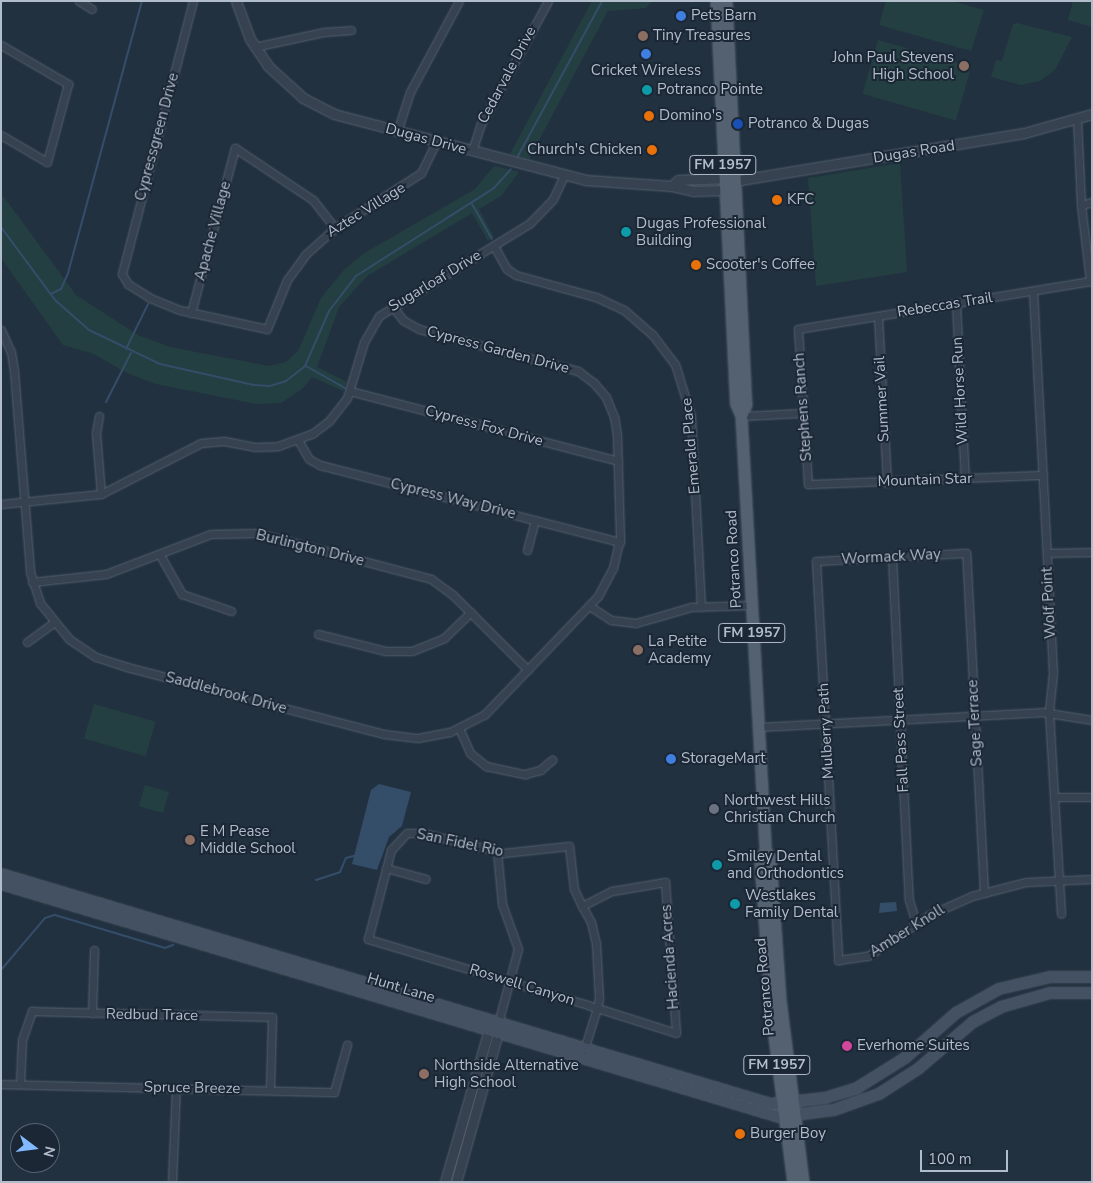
<!DOCTYPE html>
<html>
<head>
<meta charset="utf-8">
<style>
  body { margin:0 }
  #map { position:relative; width:1093px; height:1183px; overflow:hidden; background:#223140; font-family:"Nunito Sans",sans-serif }
  div>[style] { position:absolute }
  [style*='--x'] { left:calc(var(--x)*1px); top:calc(var(--y)*1px); width:calc(var(--w)*1px); rotate:calc(var(--a)*1deg) }
  .green>* { inset:0; background:#243f41; transform-origin:0 0 }
  .water>* { inset:0; background:#344d69 }
  .stream>* { height:2px; margin:-1px; padding:0 1px; transform-origin:1px; border-radius:1px; background:#344d69 }
  .roads { filter:drop-shadow(0 0 1px #54606e) drop-shadow(0 0 1px #54606e) }
  .minor>* { height:7px; margin:-3.5px; padding:0 3.5px; transform-origin:3.5px; border-radius:3.5px; background:#364250 }
  .tertiary>* { height:9px; margin:-4.5px; padding:0 4.5px; transform-origin:4.5px; border-radius:4.5px; background:#364250 }
  .secondary>* { height:10px; margin:-5px; padding:0 5px; transform-origin:5px; border-radius:5px; background:#445163 }
  .primary>* { height:11px; margin:-5.5px; padding:0 5.5px; transform-origin:5.5px; border-radius:5.5px; background:#546170 }
  .dots>* { width:14px; height:14px; translate:-50% -50%; box-sizing:border-box; border:2px solid #1b2735; border-radius:50% }
  span { translate:-50% -50%; white-space:nowrap; text-align:center; line-height:1.15; -webkit-text-stroke:4px #1b2735; paint-order:stroke }
  .shield-label span { padding:1px 4px; background:#1b2735; border:1px solid; border-radius:4px; -webkit-text-stroke-width:0 }
  .shield-label { font-size:14px; color:#b2bdcb; font-weight:700 }
  .poi-label { font-size:15px; color:#b2bdcb }
  .left { translate:0 -50%; text-align:left }
  .right { translate:-100% -50%; text-align:right }
  .street-label { font-size:15px; color:#b2bdcb }
  .frame { position:absolute; inset:0; border:2px solid #b2bdcb; pointer-events:none }
  .north { position:absolute; left:10px; top:1123px; width:50px; height:50px; box-sizing:border-box; background:#1b2735; border:1px solid #576371; border-radius:50%; rotate:105deg; font-size:14px; font-weight:700; line-height:20px; text-align:center; color:#b2bdcb }
  .north::after { content:''; display:block; margin:auto; width:18px; height:22px; background:#83baff; clip-path:polygon(50% 0,100% 100%,50% 72%,0 100%) }
  .scale { position:absolute; left:920px; top:1150px; width:88px; height:22px; box-sizing:border-box; border:2px solid #b2bdcb; border-top:0; padding-left:6px; font-size:15px; line-height:18px; white-space:nowrap; color:#b2bdcb; -webkit-text-stroke:4px #1b2735; paint-order:stroke }
</style>
</head>
<body>
<div id="map">
  <div class="green">
    <div style="clip-path:polygon(592px 1px,652px 1px,646px 8px,608px 11px,529px 159px,510px 154px)"></div>
    <div style="clip-path:polygon(886px 1px,952px 1px,984px 10px,971px 51px,879px 25px)"></div>
    <div style="clip-path:polygon(1073px 1px,1092px 1px,1092px 27px,1068px 20px)"></div>
    <div style="clip-path:polygon(1017px 23px,1072px 37px,1055px 70px,1040px 81px,1021px 85px,991px 77px,996px 60px,1002px 61px,1013px 24px)"></div>
    <div style="left:878px;top:40px;width:97px;height:56px;rotate:16deg"></div>
    <div style="clip-path:polygon(900px 163px,907px 272px,816px 286px,808px 178px)"></div>
    <div style="clip-path:polygon(494px 166px,519px 172px,501px 196px,479px 209px,494px 237px,488px 241px,472px 213px,367px 276px,339px 307px,317px 367px,347px 382px,343px 391px,312px 377px,302px 389px,281px 403px,256px 404px,156px 384px,125px 372px,94px 354px,63px 345px,1px 258px,1px 193px,76px 295px,138px 335px,170px 347px,269px 366px,286px 362px,298px 351px,321px 298px,344px 270px,363px 254px,475px 189px)"></div>
    <div style="left:94px;top:704px;width:64px;height:36px;rotate:16deg"></div>
    <div style="left:145px;top:785px;width:25px;height:22px;rotate:16deg"></div>
  </div>
  <div class="water">
    <div style="clip-path:polygon(379px 784px,411px 792px,402px 826px,389px 837px,377px 870px,352px 864px,371px 790px)"></div>
    <div style="clip-path:polygon(896px 902px,897px 911px,879px 913px,880px 903px)"></div>
  </div>
  <div class="stream">
    <div style="--x:518;--y:156;--w:176;--a:-61.5"></div>
    <div style="--x:472;--y:204;--w:40;--a:60.3"></div>
    <div style="--x:1;--y:227;--w:91;--a:53.5"></div>
    <div style="--x:55;--y:300;--w:45;--a:41.4"></div>
    <div style="--x:89;--y:330;--w:79;--a:25.6"></div>
    <div style="--x:160;--y:364;--w:96;--a:12.6"></div>
    <div style="--x:254;--y:385;--w:16;--a:4"></div>
    <div style="--x:270;--y:386;--w:17;--a:-17"></div>
    <div style="--x:286;--y:381;--w:24;--a:-38"></div>
    <div style="--x:305;--y:366;--w:60;--a:-66.4"></div>
    <div style="--x:329;--y:311;--w:44;--a:-52.4"></div>
    <div style="--x:356;--y:276;--w:164;--a:-32.5"></div>
    <div style="--x:494;--y:188;--w:25;--a:-48"></div>
    <div style="--x:51;--y:294;--w:11;--a:-27"></div>
    <div style="--x:61;--y:289;--w:17;--a:-66"></div>
    <div style="--x:68;--y:273;--w:282;--a:-74.8"></div>
    <div style="--x:126;--y:349;--w:50;--a:-63.9"></div>
    <div style="--x:306;--y:366;--w:45;--a:29.4"></div>
    <div style="--x:106;--y:402;--w:55;--a:-63"></div>
    <div style="--x:316;--y:880;--w:25;--a:-18"></div>
    <div style="--x:340;--y:872;--w:15;--a:-67"></div>
    <div style="--x:346;--y:858;--w:8;--a:-14"></div>
    <div style="--x:1;--y:970;--w:68;--a:-49.8"></div>
    <div style="--x:45;--y:918;--w:10;--a:-17"></div>
    <div style="--x:55;--y:915;--w:115;--a:16.7"></div>
    <div style="--x:165;--y:948;--w:9;--a:-21"></div>
  </div>
  <div class="roads">
    <div class="minor">
      <div style="--x:79;--y:1;--w:15;--a:32"></div>
      <div style="--x:193;--y:1;--w:282;--a:104.6"></div>
      <div style="--x:122;--y:274;--w:12;--a:59"></div>
      <div style="--x:128;--y:284;--w:26;--a:32"></div>
      <div style="--x:150;--y:298;--w:32;--a:22"></div>
      <div style="--x:180;--y:310;--w:89;--a:12.3"></div>
      <div style="--x:267;--y:329;--w:53;--a:-67.8"></div>
      <div style="--x:287;--y:280;--w:32;--a:-54"></div>
      <div style="--x:306;--y:254;--w:39;--a:-42"></div>
      <div style="--x:335;--y:228;--w:102;--a:-32.6"></div>
      <div style="--x:421;--y:173;--w:34;--a:-64"></div>
      <div style="--x:1;--y:45;--w:78;--a:30.2"></div>
      <div style="--x:68;--y:84;--w:81;--a:105.1"></div>
      <div style="--x:47;--y:162;--w:53;--a:-149.6"></div>
      <div style="--x:254;--y:47;--w:72;--a:-12.1"></div>
      <div style="--x:324;--y:32;--w:27;--a:-4"></div>
      <div style="--x:1077;--y:119;--w:86;--a:87.3"></div>
      <div style="--x:1081;--y:205;--w:77;--a:83.2"></div>
      <div style="--x:397;--y:132;--w:42;--a:-72"></div>
      <div style="--x:410;--y:92;--w:103;--a:-61.7"></div>
      <div style="--x:472;--y:151;--w:28;--a:-72"></div>
      <div style="--x:481;--y:124;--w:140;--a:-61.4"></div>
      <div style="--x:1081;--y:205;--w:11;--a:-15"></div>
      <div style="--x:494;--y:246;--w:26;--a:61"></div>
      <div style="--x:507;--y:269;--w:11;--a:34"></div>
      <div style="--x:516;--y:275;--w:83;--a:15.4"></div>
      <div style="--x:596;--y:297;--w:31;--a:25"></div>
      <div style="--x:624;--y:310;--w:37;--a:41"></div>
      <div style="--x:652;--y:334;--w:38;--a:53"></div>
      <div style="--x:675;--y:364;--w:54;--a:72.9"></div>
      <div style="--x:691;--y:416;--w:190;--a:87"></div>
      <div style="--x:1033;--y:291;--w:383;--a:87"></div>
      <div style="--x:1053;--y:673;--w:39;--a:96"></div>
      <div style="--x:1049;--y:712;--w:202;--a:86.6"></div>
      <div style="--x:956;--y:303;--w:176;--a:87.1"></div>
      <div style="--x:191;--y:313;--w:171;--a:-75.1"></div>
      <div style="--x:235;--y:148;--w:94;--a:33.7"></div>
      <div style="--x:313;--y:200;--w:36;--a:52"></div>
      <div style="--x:878;--y:316;--w:167;--a:86.9"></div>
      <div style="--x:1;--y:330;--w:24;--a:66"></div>
      <div style="--x:11;--y:352;--w:19;--a:81"></div>
      <div style="--x:14;--y:371;--w:202;--a:85.4"></div>
      <div style="--x:30;--y:572;--w:33;--a:72"></div>
      <div style="--x:40;--y:603;--w:46;--a:51.1"></div>
      <div style="--x:69;--y:639;--w:32;--a:34"></div>
      <div style="--x:96;--y:657;--w:33;--a:18"></div>
      <div style="--x:127;--y:667;--w:266;--a:14.6"></div>
      <div style="--x:384;--y:734;--w:34;--a:7"></div>
      <div style="--x:418;--y:738;--w:33;--a:-11"></div>
      <div style="--x:450;--y:732;--w:38;--a:-27"></div>
      <div style="--x:484;--y:715;--w:165;--a:-46.2"></div>
      <div style="--x:598;--y:596;--w:32;--a:-62"></div>
      <div style="--x:613;--y:568;--w:32;--a:-77"></div>
      <div style="--x:620;--y:537;--w:102;--a:-91.7"></div>
      <div style="--x:617;--y:435;--w:18;--a:-99"></div>
      <div style="--x:614;--y:417;--w:22;--a:-112"></div>
      <div style="--x:606;--y:397;--w:18;--a:-131"></div>
      <div style="--x:594;--y:383;--w:20;--a:-143"></div>
      <div style="--x:578;--y:371;--w:164;--a:-165.2"></div>
      <div style="--x:419;--y:329;--w:18;--a:-151"></div>
      <div style="--x:403;--y:320;--w:18;--a:-128"></div>
      <div style="--x:350;--y:391;--w:277;--a:14.6"></div>
      <div style="--x:99;--y:416;--w:17;--a:100"></div>
      <div style="--x:96;--y:433;--w:61;--a:85.3"></div>
      <div style="--x:741;--y:416;--w:62;--a:-2.8"></div>
      <div style="--x:298;--y:440;--w:22;--a:60"></div>
      <div style="--x:309;--y:459;--w:13;--a:29"></div>
      <div style="--x:320;--y:465;--w:310;--a:14.4"></div>
      <div style="--x:1043;--y:475;--w:235;--a:177.8"></div>
      <div style="--x:808;--y:484;--w:155;--a:-93.7"></div>
      <div style="--x:798;--y:329;--w:298;--a:-9.3"></div>
      <div style="--x:1;--y:504;--w:100;--a:-5.7"></div>
      <div style="--x:101;--y:494;--w:112;--a:-27"></div>
      <div style="--x:201;--y:443;--w:23;--a:-5"></div>
      <div style="--x:224;--y:441;--w:31;--a:11"></div>
      <div style="--x:254;--y:447;--w:24;--a:-2"></div>
      <div style="--x:278;--y:446;--w:37;--a:-20"></div>
      <div style="--x:313;--y:433;--w:20;--a:-37"></div>
      <div style="--x:329;--y:421;--w:29;--a:-52"></div>
      <div style="--x:347;--y:398;--w:59;--a:-73.1"></div>
      <div style="--x:364;--y:342;--w:30;--a:-60"></div>
      <div style="--x:379;--y:316;--w:177;--a:-31.6"></div>
      <div style="--x:530;--y:223;--w:33;--a:-46"></div>
      <div style="--x:553;--y:199;--w:26;--a:-65"></div>
      <div style="--x:527;--y:550;--w:31;--a:-75"></div>
      <div style="--x:1047;--y:553;--w:45;--a:-1.3"></div>
      <div style="--x:160;--y:555;--w:45;--a:60.6"></div>
      <div style="--x:182;--y:594;--w:52;--a:19.1"></div>
      <div style="--x:892;--y:557;--w:343;--a:87.2"></div>
      <div style="--x:909;--y:900;--w:24;--a:73"></div>
      <div style="--x:32;--y:582;--w:74;--a:-6.2"></div>
      <div style="--x:106;--y:574;--w:112;--a:-20.9"></div>
      <div style="--x:211;--y:534;--w:46;--a:-1.2"></div>
      <div style="--x:257;--y:533;--w:180;--a:14.8"></div>
      <div style="--x:431;--y:579;--w:27;--a:36"></div>
      <div style="--x:453;--y:595;--w:106;--a:45"></div>
      <div style="--x:591;--y:607;--w:24;--a:33"></div>
      <div style="--x:611;--y:620;--w:25;--a:7"></div>
      <div style="--x:636;--y:623;--w:57;--a:-16.2"></div>
      <div style="--x:691;--y:607;--w:60;--a:-1.9"></div>
      <div style="--x:318;--y:634;--w:69;--a:14.2"></div>
      <div style="--x:385;--y:651;--w:27;--a:0"></div>
      <div style="--x:412;--y:651;--w:35;--a:-22"></div>
      <div style="--x:444;--y:638;--w:37;--a:-44"></div>
      <div style="--x:27;--y:642;--w:32;--a:-36"></div>
      <div style="--x:758;--y:727;--w:284;--a:-3"></div>
      <div style="--x:1042;--y:712;--w:51;--a:9.1"></div>
      <div style="--x:459;--y:728;--w:27;--a:66"></div>
      <div style="--x:470;--y:753;--w:21;--a:39"></div>
      <div style="--x:486;--y:766;--w:40;--a:12"></div>
      <div style="--x:525;--y:774;--w:16;--a:-15"></div>
      <div style="--x:540;--y:770;--w:16;--a:-40"></div>
      <div style="--x:1055;--y:797;--w:37;--a:0"></div>
      <div style="--x:497;--y:852;--w:52;--a:84.5"></div>
      <div style="--x:502;--y:904;--w:48;--a:70.4"></div>
      <div style="--x:518;--y:949;--w:77;--a:105.1"></div>
      <div style="--x:386;--y:868;--w:41;--a:15.4"></div>
      <div style="--x:984;--y:892;--w:339;--a:-93"></div>
      <div style="--x:966;--y:553;--w:150;--a:176.9"></div>
      <div style="--x:816;--y:561;--w:400;--a:86.8"></div>
      <div style="--x:838;--y:960;--w:30;--a:-8"></div>
      <div style="--x:868;--y:956;--w:73;--a:-33.9"></div>
      <div style="--x:929;--y:915;--w:47;--a:-23.8"></div>
      <div style="--x:972;--y:896;--w:56;--a:-14.5"></div>
      <div style="--x:1026;--y:882;--w:66;--a:-2.6"></div>
      <div style="--x:582;--y:906;--w:34;--a:-27"></div>
      <div style="--x:612;--y:891;--w:54;--a:-9.6"></div>
      <div style="--x:665;--y:882;--w:151;--a:85.8"></div>
      <div style="--x:676;--y:1033;--w:83;--a:-162.4"></div>
      <div style="--x:597;--y:1008;--w:9;--a:-162"></div>
      <div style="--x:588;--y:1005;--w:230;--a:-163.3"></div>
      <div style="--x:368;--y:939;--w:92;--a:-75.5"></div>
      <div style="--x:391;--y:850;--w:23;--a:-47"></div>
      <div style="--x:407;--y:833;--w:16;--a:0"></div>
      <div style="--x:423;--y:833;--w:82;--a:14"></div>
      <div style="--x:503;--y:853;--w:66;--a:-6.1"></div>
      <div style="--x:569;--y:846;--w:43;--a:83.4"></div>
      <div style="--x:574;--y:889;--w:19;--a:65"></div>
      <div style="--x:582;--y:906;--w:18;--a:61"></div>
      <div style="--x:591;--y:922;--w:22;--a:77"></div>
      <div style="--x:596;--y:943;--w:55;--a:86.9"></div>
      <div style="--x:599;--y:998;--w:10;--a:101"></div>
      <div style="--x:597;--y:1008;--w:44;--a:107.2"></div>
      <div style="--x:92;--y:1013;--w:63;--a:-88.2"></div>
      <div style="--x:1;--y:1084;--w:333;--a:1.4"></div>
      <div style="--x:334;--y:1092;--w:49;--a:-74.5"></div>
      <div style="--x:20;--y:1084;--w:44;--a:-87.4"></div>
      <div style="--x:22;--y:1040;--w:31;--a:-71"></div>
      <div style="--x:32;--y:1011;--w:240;--a:1.4"></div>
      <div style="--x:272;--y:1017;--w:73;--a:91.6"></div>
      <div style="--x:172;--y:1182;--w:94;--a:-87.6"></div>
    </div>
    <div class="tertiary">
      <div style="--x:236;--y:1;--w:40;--a:69.8"></div>
      <div style="--x:250;--y:39;--w:32;--a:56"></div>
      <div style="--x:268;--y:66;--w:47;--a:42.4"></div>
      <div style="--x:303;--y:98;--w:35;--a:27"></div>
      <div style="--x:334;--y:114;--w:260;--a:14.7"></div>
      <div style="--x:585;--y:180;--w:87;--a:3.9"></div>
      <div style="--x:672;--y:186;--w:22;--a:13"></div>
      <div style="--x:693;--y:191;--w:31;--a:-2"></div>
      <div style="--x:724;--y:190;--w:6;--a:-39"></div>
      <div style="--x:734;--y:181;--w:294;--a:-9.4"></div>
      <div style="--x:1024;--y:133;--w:71;--a:-15.6"></div>
      <div style="--x:672;--y:186;--w:8;--a:-45"></div>
      <div style="--x:678;--y:180;--w:51;--a:-2.2"></div>
      <div style="--x:445;--y:1182;--w:158;--a:-73.9"></div>
      <div style="--x:489;--y:1030;--w:6;--a:-39"></div>
      <div style="--x:456;--y:1182;--w:159;--a:-74.3"></div>
    </div>
    <div class="secondary">
      <div style="--x:1;--y:874;--w:804;--a:16.63"></div>
      <div style="--x:771;--y:1104;--w:54;--a:-6.3"></div>
      <div style="--x:825;--y:1098;--w:34;--a:-17"></div>
      <div style="--x:857;--y:1088;--w:57;--a:-32"></div>
      <div style="--x:905;--y:1058;--w:68;--a:-41.4"></div>
      <div style="--x:956;--y:1013;--w:49;--a:-29.2"></div>
      <div style="--x:999;--y:989;--w:52;--a:-13.2"></div>
      <div style="--x:1050;--y:977;--w:42;--a:0"></div>
      <div style="--x:1;--y:884;--w:812;--a:16.67"></div>
      <div style="--x:779;--y:1117;--w:55;--a:-7.3"></div>
      <div style="--x:834;--y:1110;--w:48;--a:-19.6"></div>
      <div style="--x:879;--y:1094;--w:46;--a:-32.7"></div>
      <div style="--x:918;--y:1069;--w:72;--a:-40.5"></div>
      <div style="--x:973;--y:1022;--w:32;--a:-28"></div>
      <div style="--x:1001;--y:1007;--w:51;--a:-15.9"></div>
      <div style="--x:1050;--y:993;--w:42;--a:0"></div>
    </div>
    <div class="primary">
      <div style="--x:716;--y:1;--w:403;--a:87.2"></div>
      <div style="--x:736;--y:404;--w:13;--a:67"></div>
      <div style="--x:726;--y:1;--w:403;--a:87.2"></div>
      <div style="--x:746;--y:404;--w:13;--a:113"></div>
      <div style="--x:741;--y:416;--w:435;--a:86.8"></div>
      <div style="--x:765;--y:850;--w:11;--a:117"></div>
      <div style="--x:760;--y:860;--w:153;--a:85.9"></div>
      <div style="--x:771;--y:1013;--w:170;--a:82.6"></div>
      <div style="--x:765;--y:850;--w:9;--a:54"></div>
      <div style="--x:770;--y:857;--w:143;--a:86"></div>
      <div style="--x:780;--y:1000;--w:183;--a:82.8"></div>
    </div>
  </div>
  <div class="dots">
    <div style="left:681px;top:16px;background:#3f7fe0"></div>
    <div style="left:643px;top:36px;background:#8d6e63"></div>
    <div style="left:646px;top:54px;background:#3f7fe0"></div>
    <div style="left:964px;top:66px;background:#8d6e63"></div>
    <div style="left:647px;top:90px;background:#0f9aa8"></div>
    <div style="left:649px;top:116px;background:#e8710a"></div>
    <div style="left:738px;top:124px;background:#1a4fb4"></div>
    <div style="left:652px;top:150px;background:#e8710a"></div>
    <div style="left:777px;top:200px;background:#e8710a"></div>
    <div style="left:626px;top:232px;background:#0f9aa8"></div>
    <div style="left:696px;top:265px;background:#e8710a"></div>
    <div style="left:638px;top:650px;background:#8d6e63"></div>
    <div style="left:671px;top:759px;background:#3f7fe0"></div>
    <div style="left:714px;top:809px;background:#6b7280"></div>
    <div style="left:190px;top:840px;background:#8d6e63"></div>
    <div style="left:717px;top:865px;background:#0f9aa8"></div>
    <div style="left:735px;top:904px;background:#0f9aa8"></div>
    <div style="left:847px;top:1046px;background:#d1479c"></div>
    <div style="left:424px;top:1074px;background:#8d6e63"></div>
    <div style="left:740px;top:1134px;background:#e8710a"></div>
  </div>
  <div class="shield-label">
    <span style="left:723px;top:165px">FM 1957</span>
    <span style="left:752px;top:633px">FM 1957</span>
    <span style="left:777px;top:1065px">FM 1957</span>
  </div>
  <div class="poi-label">
    <span class="left" style="left:691px;top:16px">Pets Barn</span>
    <span class="left" style="left:653px;top:36px">Tiny Treasures</span>
    <span class="right" style="left:954px;top:66px">John Paul Stevens<br>High School</span>
    <span style="left:646px;top:71px">Cricket Wireless</span>
    <span class="left" style="left:657px;top:90px">Potranco Pointe</span>
    <span class="left" style="left:659px;top:116px">Domino's</span>
    <span class="left" style="left:748px;top:124px">Potranco &amp; Dugas</span>
    <span class="right" style="left:642px;top:150px">Church's Chicken</span>
    <span class="left" style="left:787px;top:200px">KFC</span>
    <span class="left" style="left:636px;top:232px">Dugas Professional<br>Building</span>
    <span class="left" style="left:706px;top:265px">Scooter's Coffee</span>
    <span class="left" style="left:648px;top:650px">La Petite<br>Academy</span>
    <span class="left" style="left:681px;top:759px">StorageMart</span>
    <span class="left" style="left:724px;top:809px">Northwest Hills<br>Christian Church</span>
    <span class="left" style="left:200px;top:840px">E M Pease<br>Middle School</span>
    <span class="left" style="left:727px;top:865px">Smiley Dental<br>and Orthodontics</span>
    <span class="left" style="left:745px;top:904px">Westlakes<br>Family Dental</span>
    <span class="left" style="left:857px;top:1046px">Everhome Suites</span>
    <span class="left" style="left:434px;top:1074px">Northside Alternative<br>High School</span>
    <span class="left" style="left:750px;top:1134px">Burger Boy</span>
  </div>
  <div class="street-label">
    <span style="left:507px;top:75px;rotate:-62deg">Cedarvale Drive</span>
    <span style="left:157px;top:137px;rotate:-75deg">Cypressgreen Drive</span>
    <span style="left:426px;top:139px;rotate:15deg">Dugas Drive</span>
    <span style="left:914px;top:152px;rotate:-9deg">Dugas Road</span>
    <span style="left:366px;top:210px;rotate:-32deg">Aztec Village</span>
    <span style="left:213px;top:231px;rotate:-75deg">Apache Village</span>
    <span style="left:435px;top:281px;rotate:-31deg">Sugarloaf Drive</span>
    <span style="left:945px;top:305px;rotate:-9deg">Rebeccas Trail</span>
    <span style="left:498px;top:350px;rotate:15deg">Cypress Garden Drive</span>
    <span style="left:960px;top:391px;rotate:-93deg">Wild Horse Run</span>
    <span style="left:882px;top:399px;rotate:-93deg">Summer Vail</span>
    <span style="left:803px;top:407px;rotate:-94deg">Stephens Ranch</span>
    <span style="left:484px;top:426px;rotate:15deg">Cypress Fox Drive</span>
    <span style="left:691px;top:446px;rotate:-95deg">Emerald Place</span>
    <span style="left:925px;top:480px;rotate:-2deg">Mountain Star</span>
    <span style="left:453px;top:499px;rotate:14deg">Cypress Way Drive</span>
    <span style="left:310px;top:548px;rotate:14deg">Burlington Drive</span>
    <span style="left:891px;top:557px;rotate:-3deg">Wormack Way</span>
    <span style="left:734px;top:559px;rotate:-93deg">Potranco Road</span>
    <span style="left:1049px;top:603px;rotate:-93deg">Wolf Point</span>
    <span style="left:226px;top:693px;rotate:15deg">Saddlebrook Drive</span>
    <span style="left:975px;top:723px;rotate:-93deg">Sage Terrace</span>
    <span style="left:826px;top:731px;rotate:-93deg">Mulberry Path</span>
    <span style="left:901px;top:740px;rotate:-93deg">Fall Pass Street</span>
    <span style="left:460px;top:843px;rotate:12deg">San Fidel Rio</span>
    <span style="left:907px;top:931px;rotate:-32deg">Amber Knoll</span>
    <span style="left:670px;top:957px;rotate:-94deg">Hacienda Acres</span>
    <span style="left:522px;top:985px;rotate:17deg">Roswell Canyon</span>
    <span style="left:765px;top:987px;rotate:-95deg">Potranco Road</span>
    <span style="left:401px;top:988px;rotate:17deg">Hunt Lane</span>
    <span style="left:152px;top:1015px;rotate:1deg">Redbud Trace</span>
    <span style="left:192px;top:1088px;rotate:1deg">Spruce Breeze</span>
  </div>
  <div class="frame"></div>
  <div class="north">N</div>
  <div class="scale">100 m</div>
</div>
</body>
</html>
